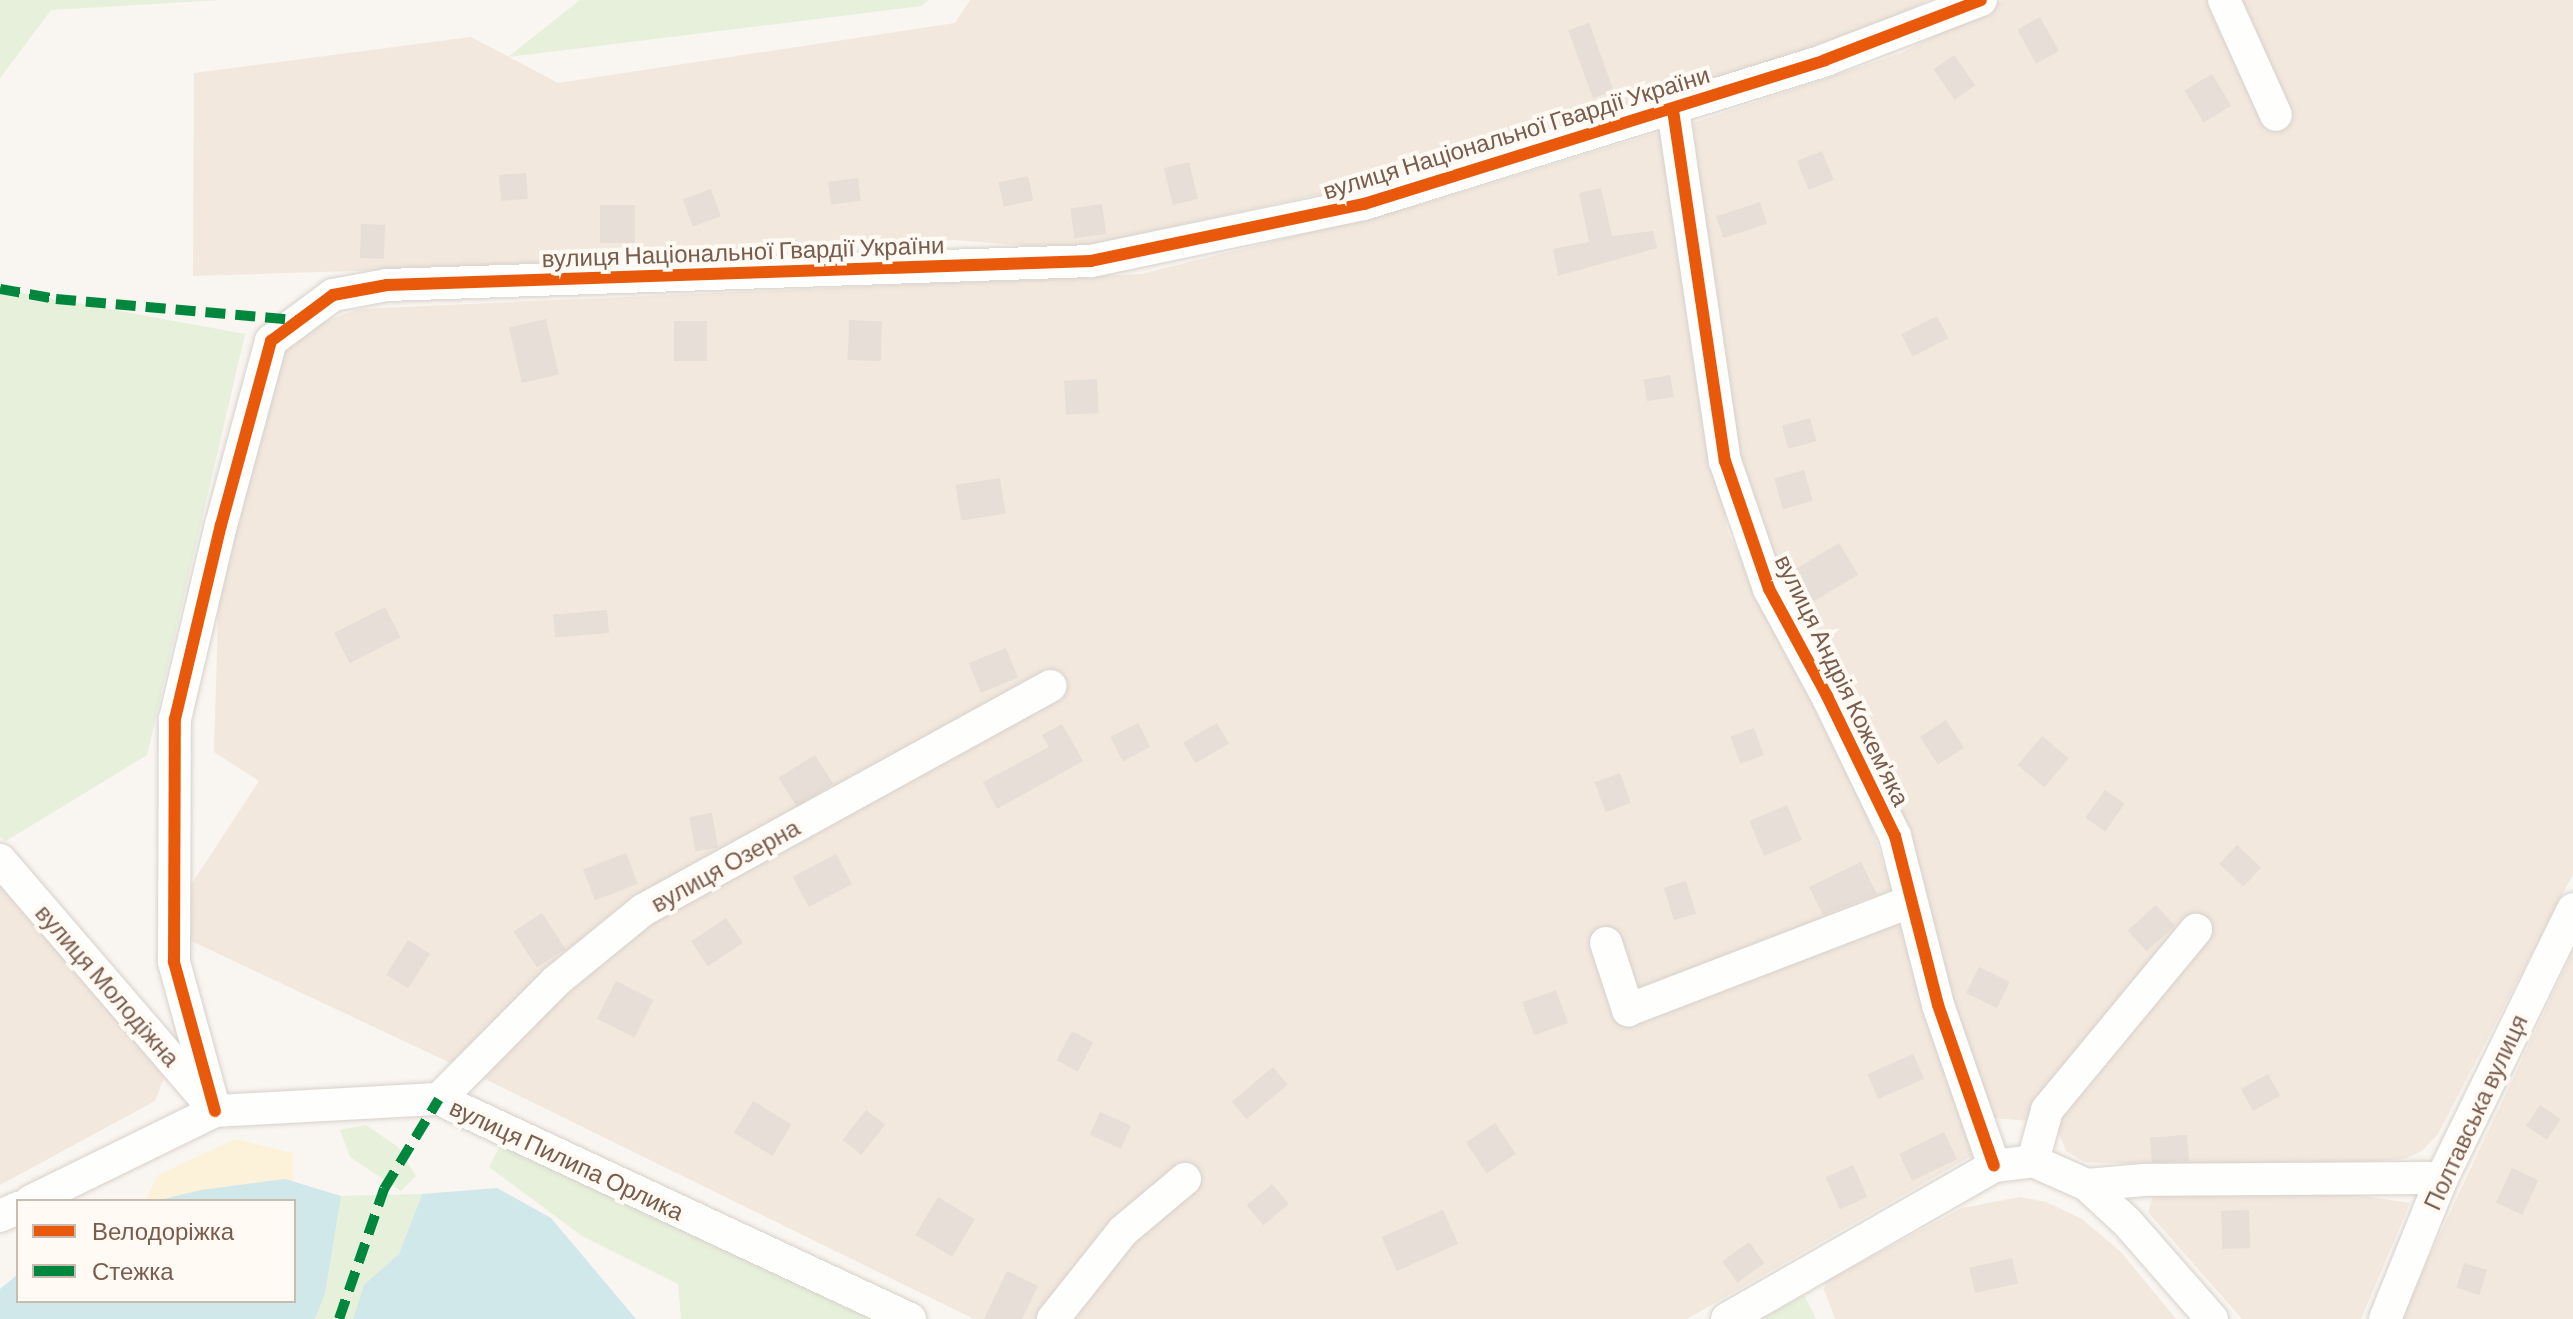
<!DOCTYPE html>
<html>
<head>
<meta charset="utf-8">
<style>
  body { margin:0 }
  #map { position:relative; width:2573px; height:1319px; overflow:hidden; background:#f9f5f0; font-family:Barlow,sans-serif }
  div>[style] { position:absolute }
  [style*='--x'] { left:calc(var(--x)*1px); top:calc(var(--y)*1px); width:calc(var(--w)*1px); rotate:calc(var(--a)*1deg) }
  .residential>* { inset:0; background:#f2e8de }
  .green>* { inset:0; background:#e7f0db }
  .sand>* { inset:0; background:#fbf2d9 }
  .water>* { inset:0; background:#d0e8ea }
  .building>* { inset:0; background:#e6ded7; transform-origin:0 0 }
  .roads { filter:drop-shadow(0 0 2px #d7d1cb) drop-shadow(0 0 2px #d7d1cb) }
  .minor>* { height:32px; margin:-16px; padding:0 16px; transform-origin:16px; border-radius:16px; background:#fefefd }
  .quiet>* { height:10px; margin-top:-5px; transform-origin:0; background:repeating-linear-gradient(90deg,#00873e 0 20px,transparent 0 30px) }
  .cycleway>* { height:12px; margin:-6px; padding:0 6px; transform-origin:6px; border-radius:6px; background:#e8590c }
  span { translate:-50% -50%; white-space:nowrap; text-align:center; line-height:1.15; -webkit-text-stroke:8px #fffaf3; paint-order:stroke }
  .street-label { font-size:24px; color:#7a5c4d }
  .legend { position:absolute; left:16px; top:1199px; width:280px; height:104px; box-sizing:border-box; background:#fffaf3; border:2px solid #cabbb1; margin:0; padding:10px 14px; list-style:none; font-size:24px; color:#7a5c4d }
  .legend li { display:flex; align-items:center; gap:16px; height:40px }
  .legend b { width:40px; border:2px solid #cabbb1 }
</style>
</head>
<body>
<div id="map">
  <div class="residential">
    <div style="clip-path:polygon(970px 0,1929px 0,1844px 41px,1385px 180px,1069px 249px,953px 240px,452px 268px,193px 276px,194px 73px,471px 37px,558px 83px,955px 23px)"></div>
    <div style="clip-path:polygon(2003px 0,2573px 0,2573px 874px,2438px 1134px,2422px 1151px,2404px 1159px,2254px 1169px,2084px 1162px,2066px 1151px,2055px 1123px,1992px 1118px,1780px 579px,1734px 445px,1712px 312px,1693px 123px,1901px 53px)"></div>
    <div style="clip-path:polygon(1662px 131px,1728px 533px,1849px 763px,1919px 966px,1973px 1155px,1687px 1319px,974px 1319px,493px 1083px,187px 939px,187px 891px,259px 781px,214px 752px,219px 582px,276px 368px,293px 332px,359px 309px,1141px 274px,1419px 205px)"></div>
    <div style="clip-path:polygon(0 886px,142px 1046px,164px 1078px,155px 1101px,0 1185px)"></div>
    <div style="clip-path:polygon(2573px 951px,2573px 1319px,2400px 1319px)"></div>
    <div style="clip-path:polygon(2331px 1191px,2410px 1203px,2361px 1319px,2242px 1319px,2148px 1212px,2154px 1193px)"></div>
    <div style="clip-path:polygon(2020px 1197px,2046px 1202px,2082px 1219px,2121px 1252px,2176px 1319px,1835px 1319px,1824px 1289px,1826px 1281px,1962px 1208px)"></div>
  </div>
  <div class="green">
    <div style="clip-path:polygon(0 0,221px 0,51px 10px,0 78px)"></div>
    <div style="clip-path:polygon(580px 0,929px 0,921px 6px,508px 57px)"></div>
    <div style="clip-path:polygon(0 289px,245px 334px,147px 755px,6px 841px,0 837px)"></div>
    <div style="clip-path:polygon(366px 1125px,398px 1147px,416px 1176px,401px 1191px,350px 1157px,340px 1130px)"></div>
    <div style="clip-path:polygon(502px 1142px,887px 1319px,681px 1319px,678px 1284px,582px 1236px,489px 1167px)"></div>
    <div style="clip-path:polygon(422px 1194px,399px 1254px,359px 1319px,315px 1319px,341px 1196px)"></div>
    <div style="clip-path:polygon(1804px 1295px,1816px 1319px,1762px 1319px)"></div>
  </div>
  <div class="sand">
    <div style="clip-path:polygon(235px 1139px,293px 1153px,293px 1182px,226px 1187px,169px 1201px,145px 1201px,158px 1175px)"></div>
  </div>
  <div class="water">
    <div style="clip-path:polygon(285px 1179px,341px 1196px,325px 1293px,315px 1319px,0 1319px,0 1289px,18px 1274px,18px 1301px,294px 1301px,294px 1201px,155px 1201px,201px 1190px)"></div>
    <div style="clip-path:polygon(497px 1188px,551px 1218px,636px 1319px,353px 1319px,364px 1285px,399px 1254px,422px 1194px)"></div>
  </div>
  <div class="building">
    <div style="left:2040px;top:17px;width:39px;height:26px;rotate:61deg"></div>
    <div style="left:1589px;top:23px;width:72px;height:22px;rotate:70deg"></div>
    <div style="left:1954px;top:55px;width:37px;height:25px;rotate:55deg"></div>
    <div style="left:2212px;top:74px;width:37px;height:32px;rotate:59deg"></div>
    <div style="left:1822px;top:151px;width:31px;height:27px;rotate:68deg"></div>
    <div style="left:1189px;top:162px;width:38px;height:26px;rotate:76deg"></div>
    <div style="left:526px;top:173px;width:26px;height:27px;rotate:86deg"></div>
    <div style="left:1028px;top:176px;width:25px;height:30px;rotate:78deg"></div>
    <div style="left:858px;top:178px;width:23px;height:30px;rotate:83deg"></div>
    <div style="clip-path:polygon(1601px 188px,1612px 236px,1653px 231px,1657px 248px,1558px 276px,1553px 249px,1589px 242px,1579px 193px)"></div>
    <div style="left:711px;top:189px;width:29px;height:30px;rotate:70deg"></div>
    <div style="left:1760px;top:202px;width:23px;height:46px;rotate:72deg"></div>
    <div style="left:1102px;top:204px;width:30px;height:32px;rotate:82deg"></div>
    <div style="left:600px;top:205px;width:35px;height:38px"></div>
    <div style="left:361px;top:224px;width:24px;height:34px;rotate:2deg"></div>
    <div style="left:1937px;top:316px;width:25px;height:40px;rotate:63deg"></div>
    <div style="left:546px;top:319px;width:57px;height:38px;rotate:77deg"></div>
    <div style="left:849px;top:320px;width:33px;height:40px;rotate:2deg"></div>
    <div style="left:707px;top:321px;width:40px;height:33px;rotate:90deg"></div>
    <div style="left:1670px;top:375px;width:22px;height:27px;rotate:80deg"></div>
    <div style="left:1097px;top:379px;width:34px;height:33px;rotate:87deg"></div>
    <div style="left:1810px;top:418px;width:24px;height:29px;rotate:75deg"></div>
    <div style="left:1804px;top:470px;width:32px;height:31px;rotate:74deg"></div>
    <div style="left:1000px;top:478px;width:36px;height:45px;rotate:81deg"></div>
    <div style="left:1839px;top:543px;width:37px;height:55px;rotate:59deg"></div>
    <div style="left:385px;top:607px;width:34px;height:57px;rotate:63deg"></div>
    <div style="left:607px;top:610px;width:23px;height:54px;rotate:85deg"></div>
    <div style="left:1006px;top:648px;width:32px;height:40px;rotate:68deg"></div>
    <div style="left:1946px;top:720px;width:33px;height:31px;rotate:57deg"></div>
    <div style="left:1138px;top:723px;width:27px;height:31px;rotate:63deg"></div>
    <div style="left:1217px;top:723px;width:24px;height:39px;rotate:60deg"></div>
    <div style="clip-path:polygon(1062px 724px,1083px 761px,997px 809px,983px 782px,1049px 747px,1042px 735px)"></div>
    <div style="left:1754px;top:728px;width:29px;height:25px;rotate:70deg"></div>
    <div style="left:2042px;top:736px;width:35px;height:38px;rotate:40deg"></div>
    <div style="left:815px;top:755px;width:34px;height:43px;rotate:58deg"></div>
    <div style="left:1620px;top:773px;width:32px;height:27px;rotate:70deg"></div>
    <div style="left:2105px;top:790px;width:24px;height:34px;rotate:35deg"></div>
    <div style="left:1787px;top:805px;width:38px;height:41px;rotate:67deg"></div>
    <div style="left:712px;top:813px;width:35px;height:23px;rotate:80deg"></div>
    <div style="left:2237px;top:845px;width:33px;height:26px;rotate:43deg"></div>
    <div style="left:626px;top:853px;width:33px;height:46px;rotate:69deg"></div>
    <div style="left:836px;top:854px;width:34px;height:49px;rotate:62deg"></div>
    <div style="clip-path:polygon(1861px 862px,1877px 894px,1823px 915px,1809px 887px)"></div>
    <div style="left:1686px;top:881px;width:34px;height:23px;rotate:73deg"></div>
    <div style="left:2156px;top:905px;width:28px;height:38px;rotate:48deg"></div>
    <div style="left:542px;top:913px;width:43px;height:34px;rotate:57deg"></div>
    <div style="left:726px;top:918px;width:30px;height:42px;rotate:56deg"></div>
    <div style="left:408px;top:940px;width:26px;height:41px;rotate:32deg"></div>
    <div style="left:1979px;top:967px;width:34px;height:29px;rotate:26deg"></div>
    <div style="left:616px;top:981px;width:42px;height:42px;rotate:27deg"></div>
    <div style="left:1556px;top:990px;width:35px;height:36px;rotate:70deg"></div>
    <div style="left:1072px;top:1031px;width:24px;height:33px;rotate:28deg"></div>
    <div style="left:1913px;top:1054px;width:27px;height:50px;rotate:66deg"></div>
    <div style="left:1273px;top:1067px;width:23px;height:54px;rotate:50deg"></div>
    <div style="left:2268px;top:1074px;width:25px;height:31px;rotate:61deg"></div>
    <div style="left:753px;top:1101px;width:45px;height:37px;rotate:31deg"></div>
    <div style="left:2540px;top:1105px;width:25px;height:25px;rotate:34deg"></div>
    <div style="left:866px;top:1110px;width:24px;height:38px;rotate:38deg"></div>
    <div style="left:1100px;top:1112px;width:34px;height:25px;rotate:24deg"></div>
    <div style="left:1495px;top:1123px;width:37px;height:35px;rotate:56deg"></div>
    <div style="left:1944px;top:1132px;width:30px;height:50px;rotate:64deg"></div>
    <div style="left:2187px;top:1135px;width:26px;height:37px;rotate:86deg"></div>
    <div style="left:1853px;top:1165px;width:35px;height:30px;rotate:66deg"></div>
    <div style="left:2512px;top:1168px;width:29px;height:38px;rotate:25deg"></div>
    <div style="left:1272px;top:1184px;width:26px;height:33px;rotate:50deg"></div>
    <div style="left:938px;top:1197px;width:43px;height:44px;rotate:31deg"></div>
    <div style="left:1443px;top:1210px;width:37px;height:67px;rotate:66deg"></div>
    <div style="left:2249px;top:1210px;width:38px;height:28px;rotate:88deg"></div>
    <div style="left:1749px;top:1242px;width:26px;height:33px;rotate:54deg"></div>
    <div style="left:2012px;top:1258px;width:26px;height:44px;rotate:77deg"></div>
    <div style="left:2464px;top:1263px;width:24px;height:26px;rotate:17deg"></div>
    <div style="clip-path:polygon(1007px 1271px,1038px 1286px,1022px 1319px,984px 1319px)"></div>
  </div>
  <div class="roads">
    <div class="minor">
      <div style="--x:2224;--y:0;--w:126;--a:65.7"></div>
      <div style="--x:1673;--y:110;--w:355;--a:81.6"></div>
      <div style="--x:1725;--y:461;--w:135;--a:71"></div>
      <div style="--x:1769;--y:589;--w:122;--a:61.5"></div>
      <div style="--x:1827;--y:696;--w:156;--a:64.1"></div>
      <div style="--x:1895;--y:836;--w:174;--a:75.7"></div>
      <div style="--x:1938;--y:1005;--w:170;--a:70.8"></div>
      <div style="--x:0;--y:860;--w:319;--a:49.3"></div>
      <div style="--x:1606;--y:943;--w:71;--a:71.8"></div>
      <div style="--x:1628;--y:1010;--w:302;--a:-21"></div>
      <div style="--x:439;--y:1099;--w:166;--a:-45.2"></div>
      <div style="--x:556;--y:981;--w:112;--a:-39.2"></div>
      <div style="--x:643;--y:910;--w:465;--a:-28.8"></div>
      <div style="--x:215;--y:1111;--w:155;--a:-105.4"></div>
      <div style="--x:174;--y:962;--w:243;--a:-89.8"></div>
      <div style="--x:175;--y:719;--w:199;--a:-76.7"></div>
      <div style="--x:221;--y:525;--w:191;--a:-74.8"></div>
      <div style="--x:271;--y:341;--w:77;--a:-36.6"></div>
      <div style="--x:333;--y:295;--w:55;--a:-10.5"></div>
      <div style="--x:387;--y:285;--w:704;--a:-1.95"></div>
      <div style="--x:1091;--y:261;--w:279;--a:-11.8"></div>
      <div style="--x:1364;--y:204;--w:483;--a:-17.3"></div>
      <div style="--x:1825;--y:60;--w:167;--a:-21"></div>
      <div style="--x:2033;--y:1161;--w:53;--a:-74.6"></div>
      <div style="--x:2047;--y:1110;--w:234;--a:-50.4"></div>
      <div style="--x:2087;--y:1185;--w:57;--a:-5"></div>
      <div style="--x:2144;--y:1180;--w:298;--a:-0.4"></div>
      <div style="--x:31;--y:1201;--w:205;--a:-26.1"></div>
      <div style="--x:215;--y:1111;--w:224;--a:-3.1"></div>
      <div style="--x:439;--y:1099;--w:520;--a:25.04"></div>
      <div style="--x:0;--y:1216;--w:20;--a:-24"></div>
      <div style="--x:1053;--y:1319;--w:112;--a:-51.5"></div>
      <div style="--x:1123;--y:1231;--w:81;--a:-40"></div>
      <div style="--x:1727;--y:1319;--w:308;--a:-29.8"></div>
      <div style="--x:1994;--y:1166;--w:39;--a:-7"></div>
      <div style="--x:2033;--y:1161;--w:59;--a:24"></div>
      <div style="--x:2087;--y:1185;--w:54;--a:42.8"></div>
      <div style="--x:2127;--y:1222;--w:129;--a:48.8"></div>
      <div style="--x:2385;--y:1319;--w:152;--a:-68"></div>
      <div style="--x:2442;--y:1178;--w:299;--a:-64"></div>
    </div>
  </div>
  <div class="quiet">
    <div style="--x:0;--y:289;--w:57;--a:10.1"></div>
    <div style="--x:56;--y:299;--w:243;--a:5"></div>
    <div style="--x:339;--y:1319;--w:138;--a:-70.9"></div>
    <div style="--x:384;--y:1189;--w:105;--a:-58.6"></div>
  </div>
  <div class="cycleway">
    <div style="--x:1673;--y:110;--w:355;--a:81.6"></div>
    <div style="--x:1725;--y:461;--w:135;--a:71"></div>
    <div style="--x:1769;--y:589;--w:122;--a:61.5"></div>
    <div style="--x:1827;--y:696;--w:156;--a:64.1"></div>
    <div style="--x:1895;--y:836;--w:174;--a:75.7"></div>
    <div style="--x:1938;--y:1005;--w:170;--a:70.8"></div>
    <div style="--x:215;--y:1111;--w:155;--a:-105.4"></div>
    <div style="--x:174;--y:962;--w:243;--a:-89.8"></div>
    <div style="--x:175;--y:719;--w:199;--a:-76.7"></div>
    <div style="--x:221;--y:525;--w:191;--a:-74.8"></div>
    <div style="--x:271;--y:341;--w:77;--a:-36.6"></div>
    <div style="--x:333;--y:295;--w:55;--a:-10.5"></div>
    <div style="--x:387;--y:285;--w:704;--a:-1.95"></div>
    <div style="--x:1091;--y:261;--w:279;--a:-11.8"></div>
    <div style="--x:1364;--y:204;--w:483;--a:-17.3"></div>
    <div style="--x:1825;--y:60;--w:167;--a:-21"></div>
  </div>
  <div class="street-label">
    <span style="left:1516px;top:132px;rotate:-17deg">вулиця Національної Гвардії України</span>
    <span style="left:743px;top:251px;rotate:-2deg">вулиця Національної Гвардії України</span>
    <span style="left:1843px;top:680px;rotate:64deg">вулиця Андрія Кожем'яка</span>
    <span style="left:725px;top:865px;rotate:-29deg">вулиця Озерна</span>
    <span style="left:108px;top:985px;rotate:49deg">вулиця Молодіжна</span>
    <span style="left:2475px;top:1112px;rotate:-65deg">Полтавська вулиця</span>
    <span style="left:567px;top:1159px;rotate:25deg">вулиця Пилипа Орлика</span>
  </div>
  <ul class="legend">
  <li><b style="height:10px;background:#e8590c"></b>Велодоріжка</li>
  <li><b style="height:10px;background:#00873e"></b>Стежка</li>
  </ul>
</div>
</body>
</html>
